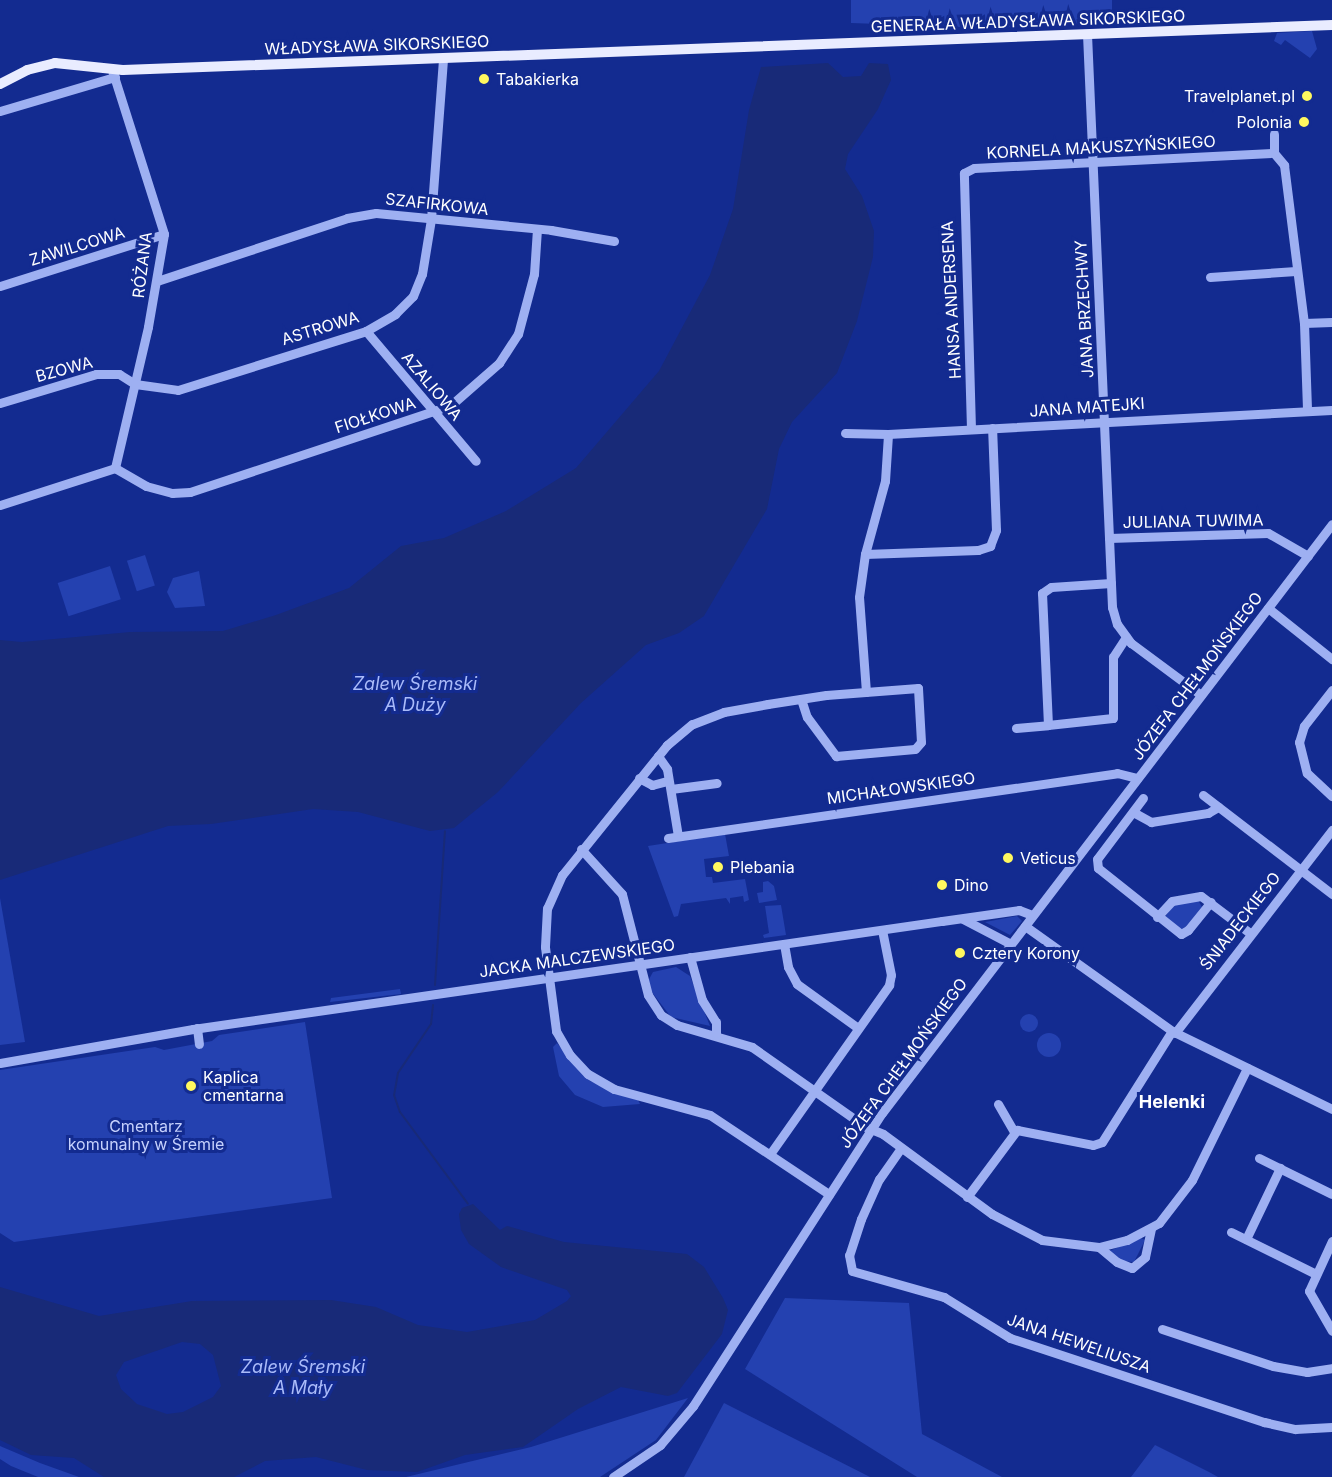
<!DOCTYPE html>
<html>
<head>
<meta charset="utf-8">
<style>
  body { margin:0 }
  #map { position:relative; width:1332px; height:1477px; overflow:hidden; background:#132b90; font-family:Inter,sans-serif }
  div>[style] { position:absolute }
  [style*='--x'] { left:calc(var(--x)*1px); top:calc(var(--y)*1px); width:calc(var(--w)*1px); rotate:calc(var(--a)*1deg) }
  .green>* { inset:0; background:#2441b0; transform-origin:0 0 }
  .round { border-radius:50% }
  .water>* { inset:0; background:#182a78 }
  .stream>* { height:2px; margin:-1px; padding:0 1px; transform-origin:1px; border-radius:1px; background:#182a78 }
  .minor>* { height:9px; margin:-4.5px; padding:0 4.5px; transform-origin:4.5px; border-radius:4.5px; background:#9eb0f2 }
  .major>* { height:10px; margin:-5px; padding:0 5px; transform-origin:5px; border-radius:5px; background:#e9ecff }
  .dots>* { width:16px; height:16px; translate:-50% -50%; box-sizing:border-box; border:3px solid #132b90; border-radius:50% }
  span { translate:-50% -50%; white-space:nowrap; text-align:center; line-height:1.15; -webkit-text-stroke:6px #132b90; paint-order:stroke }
  .street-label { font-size:16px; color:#fff }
  .poi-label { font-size:16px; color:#fff }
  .left { translate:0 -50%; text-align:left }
  .right { translate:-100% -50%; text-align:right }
  .park-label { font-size:16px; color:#c6d1fd }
  .water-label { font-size:18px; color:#aabbf9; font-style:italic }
  .neighbourhood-label { font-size:18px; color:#fff; font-weight:700 }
</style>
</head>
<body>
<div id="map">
  <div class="green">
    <div style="clip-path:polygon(851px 0,1112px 0,1112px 22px,992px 28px,851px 23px)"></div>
    <div style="clip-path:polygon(1312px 31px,1317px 49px,1310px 58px,1285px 40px,1281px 45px,1274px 41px,1277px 33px)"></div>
    <div style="left:145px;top:555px;width:32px;height:19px;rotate:72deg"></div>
    <div style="left:110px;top:566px;width:35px;height:55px;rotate:72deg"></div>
    <div style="clip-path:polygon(199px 571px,205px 606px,175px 608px,167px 592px,173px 578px)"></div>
    <div style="clip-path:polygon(725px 834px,729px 856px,704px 859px,706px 877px,712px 877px,713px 883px,745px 879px,749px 900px,744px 902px,743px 896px,730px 898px,730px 904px,726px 898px,681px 904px,678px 916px,674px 917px,648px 846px)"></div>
    <div style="clip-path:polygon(768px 881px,774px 886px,777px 900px,759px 903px,757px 893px,763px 892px,763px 882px)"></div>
    <div style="clip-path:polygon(0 898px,25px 1042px,0 1045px)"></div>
    <div style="clip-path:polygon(1198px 900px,1202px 907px,1186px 927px,1181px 929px,1165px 917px,1174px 904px)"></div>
    <div style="clip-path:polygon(781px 905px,786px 935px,764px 938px,763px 935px,769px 933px,765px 906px)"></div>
    <div style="clip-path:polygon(1017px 916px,1022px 921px,1010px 935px,985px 922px)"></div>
    <div style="clip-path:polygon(676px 967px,690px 976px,710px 1026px,671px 1017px,651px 991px,648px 981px,653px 972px)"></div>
    <div style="clip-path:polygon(400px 989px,401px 994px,330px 1002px,331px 998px)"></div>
    <div class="round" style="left:1020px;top:1014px;width:18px;height:18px"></div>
    <div style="clip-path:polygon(305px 1022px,332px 1198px,14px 1242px,0 1233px,0 1070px,155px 1047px,164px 1050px,212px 1041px,219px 1035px)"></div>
    <div class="round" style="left:1037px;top:1033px;width:24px;height:24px"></div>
    <div style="clip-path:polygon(557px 1043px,590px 1081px,638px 1100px,640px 1104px,603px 1107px,575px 1095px,559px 1076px,553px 1047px)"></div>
    <div style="clip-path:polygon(1141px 1238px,1145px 1240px,1134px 1262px,1122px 1261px,1109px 1251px)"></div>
    <div style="clip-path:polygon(785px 1298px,909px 1303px,922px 1434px,1002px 1477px,917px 1477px,745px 1369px)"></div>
    <div style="clip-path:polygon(688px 1398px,656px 1440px,600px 1477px,406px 1477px,531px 1447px)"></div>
    <div style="clip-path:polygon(724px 1403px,870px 1477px,684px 1477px)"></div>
    <div style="clip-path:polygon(1155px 1445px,1209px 1472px,1218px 1477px,1131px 1477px)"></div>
    <div style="clip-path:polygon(0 1446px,40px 1463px,79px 1477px,38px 1477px,11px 1466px,0 1459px)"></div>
  </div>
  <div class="water">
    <div style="clip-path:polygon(828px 63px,843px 77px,861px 76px,869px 63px,888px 64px,891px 80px,878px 109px,848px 154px,845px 169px,862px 196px,874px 231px,873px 257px,857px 321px,837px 373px,792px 422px,779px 449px,767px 509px,704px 616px,679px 633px,646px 645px,581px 703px,498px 792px,454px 828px,430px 831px,358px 812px,313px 809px,211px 824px,168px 826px,0 880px,0 640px,22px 642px,130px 632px,223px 631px,276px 615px,349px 588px,401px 546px,444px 538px,506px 511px,576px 468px,659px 371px,710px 275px,733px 209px,749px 110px,761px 67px)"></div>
    <div style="clip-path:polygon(evenodd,473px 1204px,500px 1230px,507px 1226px,564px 1242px,687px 1254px,704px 1267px,723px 1298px,728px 1310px,722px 1334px,677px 1393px,668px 1396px,621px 1387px,578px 1409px,523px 1447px,465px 1455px,417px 1472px,367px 1470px,316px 1457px,265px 1461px,234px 1477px,104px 1477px,74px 1458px,31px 1455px,0 1440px,0 1287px,99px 1316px,192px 1301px,331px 1300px,376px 1307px,418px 1325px,467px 1332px,535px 1320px,567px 1301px,571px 1296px,567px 1290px,501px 1267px,469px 1244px,461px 1230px,459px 1214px,462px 1208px,473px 1204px,182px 1342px,200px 1344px,213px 1355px,221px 1386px,213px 1397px,183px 1412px,167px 1414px,137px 1404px,121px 1389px,116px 1375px,124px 1362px,182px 1342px)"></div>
  </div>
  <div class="stream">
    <div style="--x:435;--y:985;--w:154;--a:-86.3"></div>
    <div style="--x:433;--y:1005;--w:19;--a:96"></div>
    <div style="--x:431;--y:1024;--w:59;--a:124"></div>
    <div style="--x:398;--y:1073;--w:22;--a:100"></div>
    <div style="--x:394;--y:1095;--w:18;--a:71"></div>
    <div style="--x:400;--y:1112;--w:114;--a:53.5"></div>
  </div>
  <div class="minor">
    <div style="--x:1087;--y:34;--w:574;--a:87.5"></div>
    <div style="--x:1112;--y:607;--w:18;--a:74"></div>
    <div style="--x:1117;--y:624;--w:24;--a:54"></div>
    <div style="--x:1131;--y:643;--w:87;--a:36.6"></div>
    <div style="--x:112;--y:70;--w:172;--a:72.4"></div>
    <div style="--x:164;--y:234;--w:94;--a:99.8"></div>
    <div style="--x:148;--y:327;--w:145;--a:103.2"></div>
    <div style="--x:0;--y:111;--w:120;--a:-16.5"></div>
    <div style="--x:1274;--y:134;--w:19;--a:90"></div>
    <div style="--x:1274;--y:153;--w:16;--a:50"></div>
    <div style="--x:1284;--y:165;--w:159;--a:82.8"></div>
    <div style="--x:1304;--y:323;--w:87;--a:88"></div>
    <div style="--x:1210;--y:277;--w:86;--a:-4"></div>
    <div style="--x:157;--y:281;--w:200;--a:-18.3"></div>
    <div style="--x:347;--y:218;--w:29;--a:-10"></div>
    <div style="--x:376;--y:213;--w:176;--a:5.5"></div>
    <div style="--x:551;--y:230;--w:64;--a:9.9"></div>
    <div style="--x:0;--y:286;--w:172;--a:-17.6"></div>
    <div style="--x:1304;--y:323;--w:28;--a:-2"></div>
    <div style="--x:366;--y:331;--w:170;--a:49.8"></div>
    <div style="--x:0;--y:403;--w:100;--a:-16.8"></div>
    <div style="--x:96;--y:374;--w:23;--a:0"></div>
    <div style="--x:119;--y:374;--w:19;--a:32"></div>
    <div style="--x:135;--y:384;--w:43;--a:7.9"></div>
    <div style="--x:178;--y:390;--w:197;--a:-17.4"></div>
    <div style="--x:366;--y:331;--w:34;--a:-30"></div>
    <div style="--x:395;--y:314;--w:25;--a:-45"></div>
    <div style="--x:413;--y:296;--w:24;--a:-68"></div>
    <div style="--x:422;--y:274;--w:56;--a:-80.7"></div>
    <div style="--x:431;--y:219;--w:161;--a:-85.7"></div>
    <div style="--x:971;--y:429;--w:256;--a:-91.6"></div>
    <div style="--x:964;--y:173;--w:11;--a:-27"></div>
    <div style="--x:974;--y:168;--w:300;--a:-2.9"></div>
    <div style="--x:845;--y:433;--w:43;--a:1.3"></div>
    <div style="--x:888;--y:434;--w:445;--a:-3.1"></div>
    <div style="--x:115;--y:468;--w:36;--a:30"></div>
    <div style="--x:146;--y:486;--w:27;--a:15"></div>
    <div style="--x:172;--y:493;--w:18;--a:-3"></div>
    <div style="--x:190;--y:492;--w:275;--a:-18.4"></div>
    <div style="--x:451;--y:405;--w:64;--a:-41.2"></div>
    <div style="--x:499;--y:363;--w:35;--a:-57"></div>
    <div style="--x:518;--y:334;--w:62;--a:-75.1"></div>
    <div style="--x:534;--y:274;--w:45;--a:-86.2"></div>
    <div style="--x:0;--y:505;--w:121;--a:-17.8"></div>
    <div style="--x:1109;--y:538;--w:159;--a:-1.8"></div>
    <div style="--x:1268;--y:533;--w:46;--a:29.9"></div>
    <div style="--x:865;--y:554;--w:113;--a:-2"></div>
    <div style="--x:978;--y:550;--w:13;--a:-18"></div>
    <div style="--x:990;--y:546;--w:17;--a:-69"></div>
    <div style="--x:996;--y:530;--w:102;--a:-92.2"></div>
    <div style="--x:1111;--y:583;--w:60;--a:176.2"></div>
    <div style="--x:1051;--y:587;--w:11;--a:146"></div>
    <div style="--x:1042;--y:593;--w:132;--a:87.4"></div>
    <div style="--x:1048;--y:725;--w:65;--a:-6.1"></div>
    <div style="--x:1113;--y:718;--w:61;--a:-90"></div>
    <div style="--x:1113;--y:657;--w:24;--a:-57"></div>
    <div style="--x:1268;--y:608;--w:82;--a:38.6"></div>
    <div style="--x:1332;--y:690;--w:46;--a:127.9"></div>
    <div style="--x:1304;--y:726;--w:17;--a:107"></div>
    <div style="--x:1299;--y:742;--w:32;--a:76"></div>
    <div style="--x:1307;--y:773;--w:34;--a:43"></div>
    <div style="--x:866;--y:692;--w:95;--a:-94.2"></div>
    <div style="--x:859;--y:597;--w:43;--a:-82.1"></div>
    <div style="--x:865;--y:554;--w:76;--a:-74.7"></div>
    <div style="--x:885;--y:481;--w:47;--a:-86.3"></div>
    <div style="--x:801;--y:699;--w:19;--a:72"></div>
    <div style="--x:807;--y:717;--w:49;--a:53.4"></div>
    <div style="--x:836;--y:756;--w:79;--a:-5.1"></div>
    <div style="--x:915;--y:749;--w:9;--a:-49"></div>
    <div style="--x:921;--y:742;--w:54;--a:-93.2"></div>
    <div style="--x:918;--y:688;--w:92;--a:175.6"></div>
    <div style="--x:826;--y:695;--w:59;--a:171.2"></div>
    <div style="--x:768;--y:704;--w:45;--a:169.7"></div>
    <div style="--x:724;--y:712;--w:34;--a:159"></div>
    <div style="--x:692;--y:724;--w:33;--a:140"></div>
    <div style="--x:667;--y:745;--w:167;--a:128.9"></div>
    <div style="--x:562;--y:875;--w:36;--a:114"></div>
    <div style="--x:547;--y:908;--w:39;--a:93"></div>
    <div style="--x:545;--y:947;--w:85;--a:82.5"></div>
    <div style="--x:556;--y:1031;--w:28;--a:60"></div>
    <div style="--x:570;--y:1055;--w:26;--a:47"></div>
    <div style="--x:588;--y:1074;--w:30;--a:30"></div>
    <div style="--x:614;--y:1089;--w:99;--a:15.2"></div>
    <div style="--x:710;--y:1115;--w:143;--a:33.6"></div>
    <div style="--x:1016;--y:728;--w:32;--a:-5"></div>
    <div style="--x:658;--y:756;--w:16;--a:55"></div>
    <div style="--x:667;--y:769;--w:68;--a:80.7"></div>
    <div style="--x:639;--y:778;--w:15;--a:28"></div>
    <div style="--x:652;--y:785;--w:16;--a:-15"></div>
    <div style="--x:671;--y:789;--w:46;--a:-7.4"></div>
    <div style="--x:1203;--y:795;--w:163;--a:37.5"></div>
    <div style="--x:1143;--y:798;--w:76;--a:127"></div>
    <div style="--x:1097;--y:859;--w:9;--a:84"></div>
    <div style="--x:1098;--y:868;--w:106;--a:38.5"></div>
    <div style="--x:1181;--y:934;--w:8;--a:-30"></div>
    <div style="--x:1188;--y:930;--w:36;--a:-51"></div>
    <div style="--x:1133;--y:812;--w:21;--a:29"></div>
    <div style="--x:1151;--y:822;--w:58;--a:-9"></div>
    <div style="--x:1208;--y:813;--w:12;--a:-31"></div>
    <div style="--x:668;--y:838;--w:454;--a:-8.2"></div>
    <div style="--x:1117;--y:773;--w:21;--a:14"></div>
    <div style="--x:581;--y:849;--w:61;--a:47.7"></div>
    <div style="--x:622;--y:894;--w:104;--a:75.6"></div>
    <div style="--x:648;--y:995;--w:24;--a:57"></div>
    <div style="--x:661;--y:1015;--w:19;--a:32"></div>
    <div style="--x:677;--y:1025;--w:78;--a:16.3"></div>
    <div style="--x:752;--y:1047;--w:139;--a:35.1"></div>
    <div style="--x:866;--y:1127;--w:18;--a:22"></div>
    <div style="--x:883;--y:1134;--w:135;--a:36.3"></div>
    <div style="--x:992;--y:1214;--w:56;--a:27.5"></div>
    <div style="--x:1042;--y:1240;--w:57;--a:7"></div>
    <div style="--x:1099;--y:1247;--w:29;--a:-14"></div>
    <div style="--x:1127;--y:1240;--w:36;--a:-28"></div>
    <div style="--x:1159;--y:1223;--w:54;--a:-52.5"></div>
    <div style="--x:1192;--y:1180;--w:125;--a:-63.8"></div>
    <div style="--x:1157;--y:917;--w:22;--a:-47"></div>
    <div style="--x:1172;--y:901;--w:29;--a:-10"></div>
    <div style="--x:1201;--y:896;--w:61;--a:37.1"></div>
    <div style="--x:963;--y:919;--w:54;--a:27.5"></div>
    <div style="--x:1025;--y:926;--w:181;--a:35.5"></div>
    <div style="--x:1172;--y:1031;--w:178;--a:26"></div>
    <div style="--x:784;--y:944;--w:23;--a:80"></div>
    <div style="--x:788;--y:967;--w:19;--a:62"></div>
    <div style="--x:797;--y:984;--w:75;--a:35.8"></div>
    <div style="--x:690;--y:957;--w:45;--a:74.4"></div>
    <div style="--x:702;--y:1000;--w:26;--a:58"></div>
    <div style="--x:716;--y:1022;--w:11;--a:90"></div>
    <div style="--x:197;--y:1028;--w:16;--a:83"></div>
    <div style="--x:1175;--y:1033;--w:257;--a:-52.3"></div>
    <div style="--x:0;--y:1063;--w:196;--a:-10"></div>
    <div style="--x:193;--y:1029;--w:757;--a:-8.21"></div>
    <div style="--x:942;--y:921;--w:78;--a:-8.1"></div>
    <div style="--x:1019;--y:910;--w:14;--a:21"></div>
    <div style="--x:998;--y:1104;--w:32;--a:60"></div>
    <div style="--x:901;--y:1148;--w:38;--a:125"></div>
    <div style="--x:879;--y:1179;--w:44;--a:114.2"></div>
    <div style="--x:861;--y:1219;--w:38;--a:108"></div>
    <div style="--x:849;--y:1255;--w:16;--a:79"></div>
    <div style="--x:852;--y:1271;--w:96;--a:15.8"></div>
    <div style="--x:944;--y:1297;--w:78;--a:31.8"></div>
    <div style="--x:1010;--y:1338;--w:268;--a:18.3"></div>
    <div style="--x:1264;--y:1422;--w:32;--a:13"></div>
    <div style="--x:1295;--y:1429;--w:37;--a:-3"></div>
    <div style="--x:770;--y:1154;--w:207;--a:-54.8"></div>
    <div style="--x:889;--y:985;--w:10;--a:-79"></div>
    <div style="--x:891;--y:975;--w:46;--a:-101.3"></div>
    <div style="--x:1259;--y:1158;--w:81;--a:26.3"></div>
    <div style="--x:967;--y:1197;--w:84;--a:-53.3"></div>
    <div style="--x:1017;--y:1130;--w:77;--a:11.2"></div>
    <div style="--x:1093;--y:1145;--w:9;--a:-18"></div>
    <div style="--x:1102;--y:1142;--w:131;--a:-57.8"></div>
    <div style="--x:1231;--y:1232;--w:95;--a:26.3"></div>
    <div style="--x:1246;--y:1239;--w:79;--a:-64.4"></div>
    <div style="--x:1332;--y:1241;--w:55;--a:114.7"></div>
    <div style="--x:1309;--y:1291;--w:46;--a:60.1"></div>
    <div style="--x:1099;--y:1247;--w:23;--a:40"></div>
    <div style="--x:1117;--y:1262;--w:16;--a:22"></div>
    <div style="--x:1132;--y:1268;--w:17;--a:-40"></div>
    <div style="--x:1145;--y:1257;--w:29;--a:-78"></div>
    <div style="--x:1162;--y:1329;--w:117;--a:18.4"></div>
    <div style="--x:1273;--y:1366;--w:35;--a:10"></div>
    <div style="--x:1307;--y:1372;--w:25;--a:-9"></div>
    <div style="--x:613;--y:1477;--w:57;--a:-34.2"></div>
    <div style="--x:660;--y:1445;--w:51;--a:-49.8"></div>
    <div style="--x:693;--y:1406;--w:349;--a:-57.2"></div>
    <div style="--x:882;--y:1113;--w:741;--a:-52.62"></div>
  </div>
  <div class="major">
    <div style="--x:0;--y:84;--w:30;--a:-27"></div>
    <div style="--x:27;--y:70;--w:29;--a:-14"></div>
    <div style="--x:55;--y:63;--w:68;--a:5.9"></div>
    <div style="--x:123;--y:70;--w:1210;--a:-2.13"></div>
  </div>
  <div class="dots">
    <div style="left:484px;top:79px;background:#fff85f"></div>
    <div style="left:1307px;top:96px;background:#fff85f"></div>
    <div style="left:1304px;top:122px;background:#fff85f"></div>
    <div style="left:1008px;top:858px;background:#fff85f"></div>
    <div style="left:718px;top:867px;background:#fff85f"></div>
    <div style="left:942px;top:885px;background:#fff85f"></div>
    <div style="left:960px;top:953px;background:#fff85f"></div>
    <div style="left:191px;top:1086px;background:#fff85f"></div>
  </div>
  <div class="street-label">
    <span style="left:1028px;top:21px;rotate:-2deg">GENERAŁA WŁADYSŁAWA SIKORSKIEGO</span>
    <span style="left:377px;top:45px;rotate:-2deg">WŁADYSŁAWA SIKORSKIEGO</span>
    <span style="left:1101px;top:147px;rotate:-3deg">KORNELA MAKUSZYŃSKIEGO</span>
    <span style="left:437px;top:204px;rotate:6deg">SZAFIRKOWA</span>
    <span style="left:77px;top:246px;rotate:-17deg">ZAWILCOWA</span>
    <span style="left:142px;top:265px;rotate:-83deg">RÓŻANA</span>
    <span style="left:951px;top:300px;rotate:-93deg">HANSA ANDERSENA</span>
    <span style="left:1084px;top:309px;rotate:-93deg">JANA BRZECHWY</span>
    <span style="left:320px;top:328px;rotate:-17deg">ASTROWA</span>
    <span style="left:64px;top:369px;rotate:-15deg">BZOWA</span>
    <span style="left:432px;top:386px;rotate:50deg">AZALIOWA</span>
    <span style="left:1087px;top:407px;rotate:-4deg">JANA MATEJKI</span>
    <span style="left:375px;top:415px;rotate:-18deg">FIOŁKOWA</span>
    <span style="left:1193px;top:521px;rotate:-1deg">JULIANA TUWIMA</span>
    <span style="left:1197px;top:676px;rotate:-53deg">JÓZEFA CHEŁMOŃSKIEGO</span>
    <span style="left:901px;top:788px;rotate:-8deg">MICHAŁOWSKIEGO</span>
    <span style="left:1240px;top:921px;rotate:-52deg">ŚNIADECKIEGO</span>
    <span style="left:577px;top:958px;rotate:-8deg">JACKA MALCZEWSKIEGO</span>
    <span style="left:903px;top:1063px;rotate:-54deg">JÓZEFA CHEŁMOŃSKIEGO</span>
    <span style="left:1079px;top:1343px;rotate:19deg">JANA HEWELIUSZA</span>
  </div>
  <div class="poi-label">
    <span class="left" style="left:496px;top:79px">Tabakierka</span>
    <span class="right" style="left:1295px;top:96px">Travelplanet.pl</span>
    <span class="right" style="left:1292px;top:122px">Polonia</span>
    <span class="left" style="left:1020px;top:858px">Veticus</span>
    <span class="left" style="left:730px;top:867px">Plebania</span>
    <span class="left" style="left:954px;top:885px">Dino</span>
    <span class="left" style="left:972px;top:953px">Cztery Korony</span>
    <span class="left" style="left:203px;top:1086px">Kaplica<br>cmentarna</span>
  </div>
  <div class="park-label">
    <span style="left:146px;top:1135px">Cmentarz<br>komunalny w Śremie</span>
  </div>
  <div class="water-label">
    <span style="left:415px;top:695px">Zalew Śremski<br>A Duży</span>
    <span style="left:303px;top:1378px">Zalew Śremski<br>A Mały</span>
  </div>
  <div class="neighbourhood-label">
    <span style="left:1172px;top:1102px">Helenki</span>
  </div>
</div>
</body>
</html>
